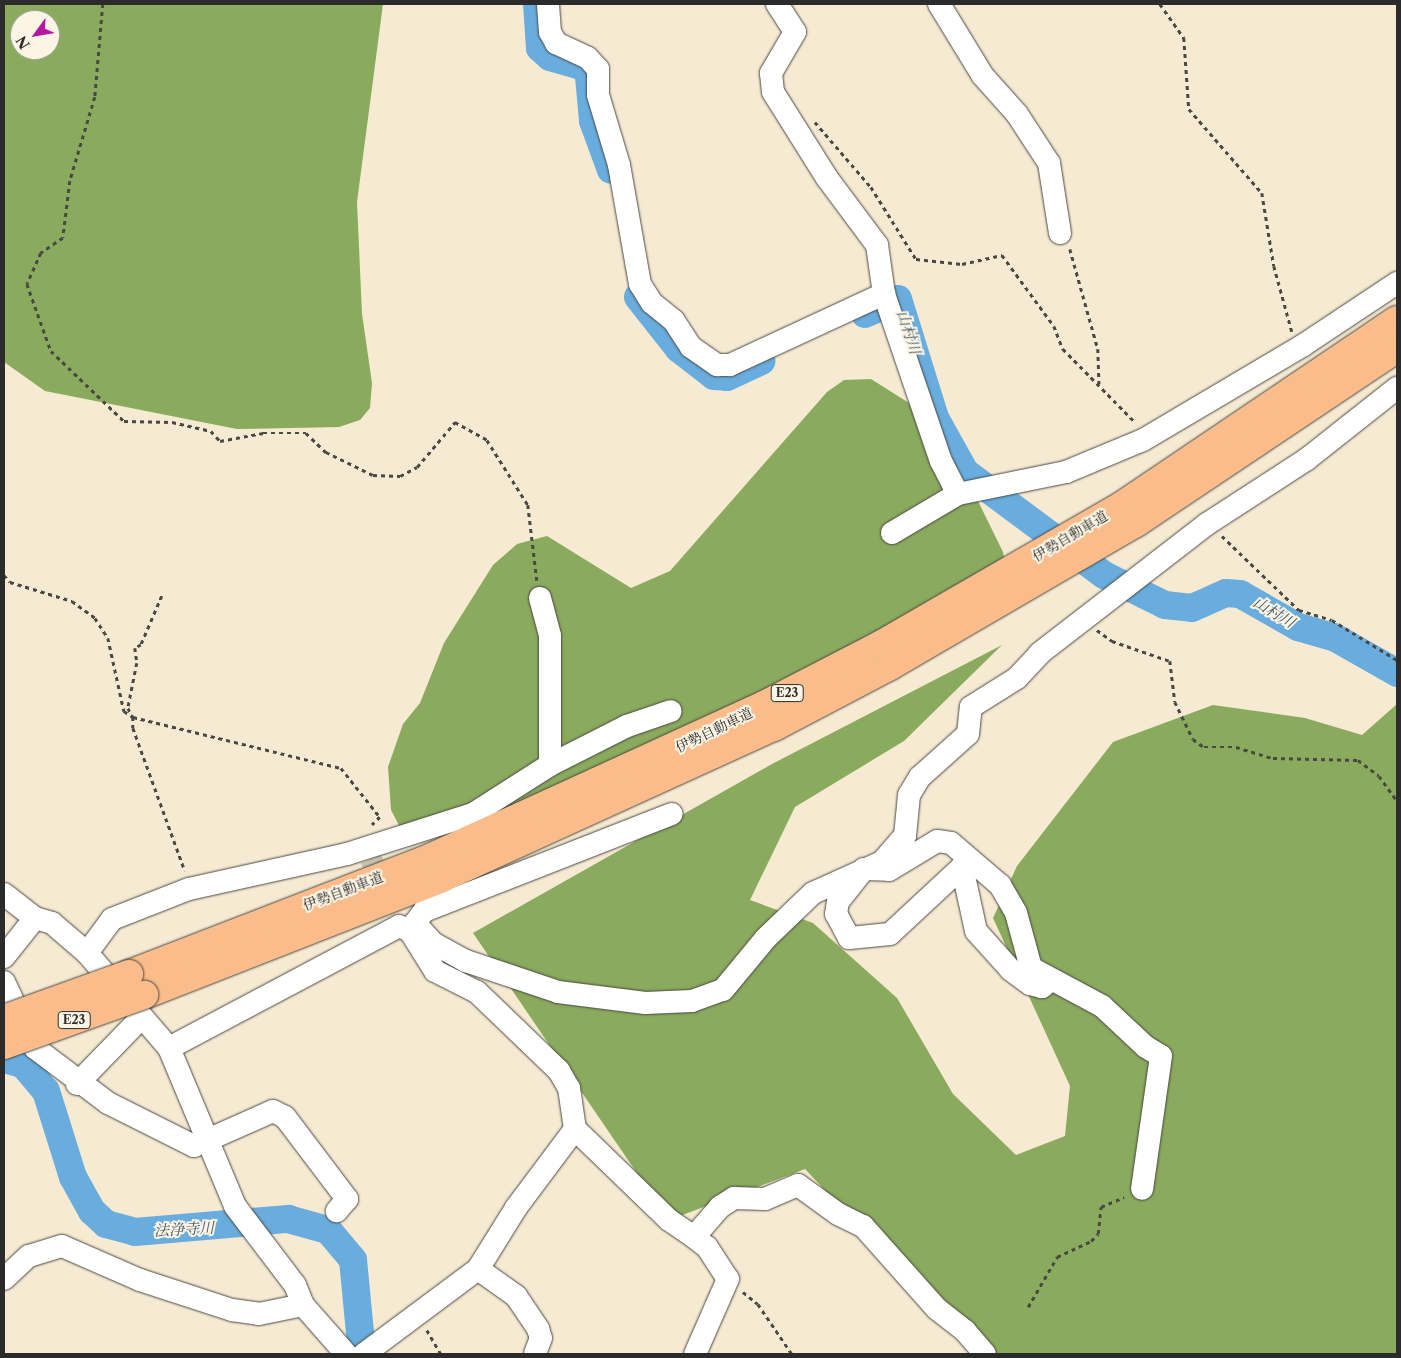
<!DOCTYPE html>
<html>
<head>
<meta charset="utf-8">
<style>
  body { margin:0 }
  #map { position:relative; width:1401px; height:1358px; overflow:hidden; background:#f6ead2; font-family:"Libre Caslon Text","Noto Serif JP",serif }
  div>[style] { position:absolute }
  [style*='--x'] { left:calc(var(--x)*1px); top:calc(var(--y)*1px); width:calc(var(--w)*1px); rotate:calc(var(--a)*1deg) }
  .forest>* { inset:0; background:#8aaa5d }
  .river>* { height:28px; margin:-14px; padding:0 14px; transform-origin:14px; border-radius:14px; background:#68adde }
  .minor-tunnel>* { height:22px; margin-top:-11px; transform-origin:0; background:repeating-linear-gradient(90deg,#cdc4b1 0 22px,transparent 0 33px) }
  .path>* { height:2.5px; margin-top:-1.25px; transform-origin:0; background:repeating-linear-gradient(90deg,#494844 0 4px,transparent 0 8px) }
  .roads { filter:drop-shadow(0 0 1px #494844) drop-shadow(0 0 1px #494844) }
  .minor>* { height:22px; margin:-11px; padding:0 11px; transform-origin:11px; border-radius:11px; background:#fff }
  .highway>* { height:28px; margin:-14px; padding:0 14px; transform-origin:14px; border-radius:14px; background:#f9bc8a }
  .bridges { filter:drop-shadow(0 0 1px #494844) drop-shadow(0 0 1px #494844) }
  .highway-bridge>* { height:28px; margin:-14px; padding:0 14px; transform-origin:14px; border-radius:14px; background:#f9bc8a }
  span { translate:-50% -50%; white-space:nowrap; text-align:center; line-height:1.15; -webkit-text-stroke:4px #fcf5e5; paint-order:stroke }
  .shield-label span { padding:1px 4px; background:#fcf5e5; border:1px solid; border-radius:4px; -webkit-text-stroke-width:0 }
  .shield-label { font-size:12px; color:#2b2b2b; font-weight:700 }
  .street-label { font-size:14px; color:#2b2b2b }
  .water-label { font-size:15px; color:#40586a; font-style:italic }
  .frame { position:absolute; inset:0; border:5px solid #2b2b2b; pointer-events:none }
  .north { position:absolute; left:10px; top:10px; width:50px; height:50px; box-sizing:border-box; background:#fcf5e5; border:1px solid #a8a49b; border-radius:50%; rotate:238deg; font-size:14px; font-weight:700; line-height:20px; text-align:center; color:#2b2b2b }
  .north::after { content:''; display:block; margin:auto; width:18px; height:22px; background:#b5179e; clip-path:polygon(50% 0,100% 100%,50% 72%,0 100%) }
</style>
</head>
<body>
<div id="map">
  <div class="forest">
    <div style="clip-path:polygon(evenodd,4px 4px,383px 4px,357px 202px,362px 314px,372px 383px,370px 408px,360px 420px,339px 427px,237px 429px,45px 391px,4px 362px,4px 4px,20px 20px,50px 20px,50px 50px,20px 50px,20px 20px)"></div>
    <div style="clip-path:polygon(871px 379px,909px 403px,941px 442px,976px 497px,1003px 552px,1011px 594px,478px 830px,433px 836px,402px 831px,391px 810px,388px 767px,403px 724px,420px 703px,444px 643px,493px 565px,517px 544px,547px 536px,631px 588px,670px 571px,827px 392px,844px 380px)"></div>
    <div style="clip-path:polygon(1002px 645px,904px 741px,795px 807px,750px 900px,813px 923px,897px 998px,953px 1094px,1016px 1155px,1065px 1136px,1070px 1086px,993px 918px,1017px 866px,1113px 742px,1213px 705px,1305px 718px,1362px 735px,1397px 704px,1397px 1354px,979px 1354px,805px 1169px,669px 1220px,473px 933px,772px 764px)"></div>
  </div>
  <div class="river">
    <div style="--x:537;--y:4;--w:44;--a:86.1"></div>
    <div style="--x:540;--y:48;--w:13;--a:42"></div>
    <div style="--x:550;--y:57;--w:36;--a:16"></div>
    <div style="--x:585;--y:67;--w:10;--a:66"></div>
    <div style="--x:589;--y:76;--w:45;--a:84.9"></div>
    <div style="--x:593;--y:121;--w:52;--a:69.8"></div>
    <div style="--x:638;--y:297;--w:66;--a:51.7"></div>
    <div style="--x:679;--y:349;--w:44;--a:37.6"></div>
    <div style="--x:714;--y:376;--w:13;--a:4"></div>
    <div style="--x:727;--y:377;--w:38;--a:-25"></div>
    <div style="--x:865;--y:314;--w:36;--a:-24"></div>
    <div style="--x:898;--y:299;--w:125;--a:72.7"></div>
    <div style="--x:935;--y:418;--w:62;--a:60.9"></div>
    <div style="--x:965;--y:472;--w:173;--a:36.5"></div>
    <div style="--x:1104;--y:575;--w:68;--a:26.2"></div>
    <div style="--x:1165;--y:605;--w:27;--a:6"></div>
    <div style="--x:1192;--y:608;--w:37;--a:-24"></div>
    <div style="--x:1226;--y:593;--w:14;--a:4"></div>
    <div style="--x:1240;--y:594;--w:67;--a:29.6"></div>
    <div style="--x:1298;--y:627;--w:37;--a:16"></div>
    <div style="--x:1334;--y:637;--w:73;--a:29.7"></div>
    <div style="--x:4;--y:1059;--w:20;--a:15"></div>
    <div style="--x:23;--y:1064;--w:35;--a:50"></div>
    <div style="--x:46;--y:1091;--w:90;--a:72.6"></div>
    <div style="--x:73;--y:1177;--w:39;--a:61"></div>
    <div style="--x:92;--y:1211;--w:19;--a:43"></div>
    <div style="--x:106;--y:1224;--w:30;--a:15"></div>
    <div style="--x:135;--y:1232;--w:154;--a:-4.9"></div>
    <div style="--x:288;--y:1219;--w:41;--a:15.4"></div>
    <div style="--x:328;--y:1230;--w:39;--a:50"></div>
    <div style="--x:353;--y:1260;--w:83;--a:84.5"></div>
    <div style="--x:361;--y:1343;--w:13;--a:58"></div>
  </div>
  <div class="minor-tunnel">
    <div style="--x:371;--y:859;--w:73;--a:67.3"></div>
  </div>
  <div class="path">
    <div style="--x:103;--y:4;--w:93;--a:94.9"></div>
    <div style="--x:95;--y:97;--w:88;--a:106.6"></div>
    <div style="--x:70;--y:181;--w:57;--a:97"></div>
    <div style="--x:63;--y:238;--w:27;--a:146"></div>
    <div style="--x:41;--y:253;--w:34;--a:114"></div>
    <div style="--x:27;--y:284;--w:71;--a:70.3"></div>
    <div style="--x:51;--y:351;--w:101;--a:43.8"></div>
    <div style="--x:124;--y:421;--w:48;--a:1.2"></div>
    <div style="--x:172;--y:422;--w:40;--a:13"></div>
    <div style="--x:211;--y:431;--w:13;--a:48"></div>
    <div style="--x:220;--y:441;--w:44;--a:-10.5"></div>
    <div style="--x:263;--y:433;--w:43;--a:0"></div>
    <div style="--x:306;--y:433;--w:28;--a:44"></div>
    <div style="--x:326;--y:452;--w:52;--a:26.1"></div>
    <div style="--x:373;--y:475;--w:27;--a:2"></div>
    <div style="--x:400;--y:476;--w:19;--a:-28"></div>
    <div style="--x:417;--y:467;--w:59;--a:-49.8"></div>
    <div style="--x:455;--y:422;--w:37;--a:29"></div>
    <div style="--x:487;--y:440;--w:77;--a:57.8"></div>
    <div style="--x:528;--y:505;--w:76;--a:83.2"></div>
    <div style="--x:1160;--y:4;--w:42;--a:54.8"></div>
    <div style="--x:1184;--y:38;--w:71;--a:86"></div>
    <div style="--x:1189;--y:109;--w:111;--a:49"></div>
    <div style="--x:1262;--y:193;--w:74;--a:80.7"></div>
    <div style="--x:1274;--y:266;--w:68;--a:74.7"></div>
    <div style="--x:815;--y:122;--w:86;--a:49.3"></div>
    <div style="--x:871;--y:187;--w:85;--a:58"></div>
    <div style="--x:916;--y:259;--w:46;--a:6.2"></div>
    <div style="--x:962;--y:264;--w:41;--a:-12.7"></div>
    <div style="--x:1002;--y:255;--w:88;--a:53.8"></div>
    <div style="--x:1054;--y:326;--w:25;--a:69"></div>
    <div style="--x:1063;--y:349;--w:104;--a:45.4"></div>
    <div style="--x:1070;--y:249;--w:104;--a:74.4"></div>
    <div style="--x:1098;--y:349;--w:35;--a:88"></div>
    <div style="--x:1222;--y:536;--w:107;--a:43.9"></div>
    <div style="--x:1299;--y:610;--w:34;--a:17"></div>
    <div style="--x:1332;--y:620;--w:76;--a:31.6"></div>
    <div style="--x:4;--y:575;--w:9;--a:49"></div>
    <div style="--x:10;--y:582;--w:65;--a:17"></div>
    <div style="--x:72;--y:601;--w:29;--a:36"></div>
    <div style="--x:95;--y:618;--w:24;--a:57"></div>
    <div style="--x:108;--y:638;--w:75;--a:77.6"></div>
    <div style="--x:124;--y:711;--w:11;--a:34"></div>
    <div style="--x:133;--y:717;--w:11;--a:90"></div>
    <div style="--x:133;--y:728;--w:152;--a:70"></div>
    <div style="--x:162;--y:596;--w:53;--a:113.2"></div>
    <div style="--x:141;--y:645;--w:7;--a:153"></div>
    <div style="--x:135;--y:648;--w:15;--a:82"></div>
    <div style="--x:137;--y:663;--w:46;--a:101.3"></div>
    <div style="--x:128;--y:708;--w:10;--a:61"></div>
    <div style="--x:133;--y:717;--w:214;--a:13.8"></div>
    <div style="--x:341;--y:768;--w:63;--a:51.5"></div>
    <div style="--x:380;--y:817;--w:11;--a:135"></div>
    <div style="--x:1097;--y:630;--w:19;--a:36"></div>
    <div style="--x:1112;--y:641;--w:61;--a:19"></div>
    <div style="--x:1170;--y:661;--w:41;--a:83"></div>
    <div style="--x:1175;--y:702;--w:41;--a:64.1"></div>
    <div style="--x:1193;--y:739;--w:14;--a:36"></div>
    <div style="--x:1204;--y:747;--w:32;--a:0"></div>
    <div style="--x:1236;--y:747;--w:39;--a:17"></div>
    <div style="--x:1273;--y:758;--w:85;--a:1.3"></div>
    <div style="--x:1358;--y:760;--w:26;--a:37"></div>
    <div style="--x:1379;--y:776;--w:31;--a:54"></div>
    <div style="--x:743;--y:1292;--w:19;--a:39"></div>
    <div style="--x:758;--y:1304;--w:60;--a:55.8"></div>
    <div style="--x:1028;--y:1307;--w:58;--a:-59.9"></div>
    <div style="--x:1057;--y:1257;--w:38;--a:-25"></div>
    <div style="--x:1091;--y:1241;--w:10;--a:-45"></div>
    <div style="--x:1098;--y:1234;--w:27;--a:-84"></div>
    <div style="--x:1101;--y:1207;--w:25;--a:-23"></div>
    <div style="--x:427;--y:1330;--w:28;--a:60"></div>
  </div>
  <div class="roads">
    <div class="minor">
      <div style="--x:548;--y:4;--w:28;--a:86"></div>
      <div style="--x:550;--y:32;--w:13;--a:61"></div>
      <div style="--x:556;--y:43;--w:35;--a:25"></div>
      <div style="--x:588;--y:58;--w:15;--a:48"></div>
      <div style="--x:598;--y:69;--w:26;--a:90"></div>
      <div style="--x:598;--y:95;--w:73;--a:73.3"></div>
      <div style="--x:619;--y:165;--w:121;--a:80"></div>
      <div style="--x:640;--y:284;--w:22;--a:58"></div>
      <div style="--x:652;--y:303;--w:28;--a:39"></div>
      <div style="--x:674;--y:321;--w:31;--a:57"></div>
      <div style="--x:691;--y:347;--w:32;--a:35"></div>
      <div style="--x:717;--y:365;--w:13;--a:0"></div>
      <div style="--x:730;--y:365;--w:170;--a:-24.8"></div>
      <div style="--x:777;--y:4;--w:33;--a:57"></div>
      <div style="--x:795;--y:32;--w:48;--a:120.3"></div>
      <div style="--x:771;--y:73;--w:19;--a:84"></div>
      <div style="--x:773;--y:92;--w:102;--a:57.9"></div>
      <div style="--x:827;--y:178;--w:84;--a:53.3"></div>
      <div style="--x:877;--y:245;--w:49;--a:81.9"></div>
      <div style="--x:884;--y:294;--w:176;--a:71.2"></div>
      <div style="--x:941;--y:461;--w:37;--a:63"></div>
      <div style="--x:939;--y:4;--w:84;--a:58.6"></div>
      <div style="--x:983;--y:76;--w:51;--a:48.2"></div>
      <div style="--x:1017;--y:114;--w:59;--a:56.9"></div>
      <div style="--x:1049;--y:163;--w:71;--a:81.1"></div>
      <div style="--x:892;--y:533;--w:77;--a:-30.6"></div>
      <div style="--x:958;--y:494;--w:110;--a:-11.5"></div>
      <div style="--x:1066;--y:472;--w:83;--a:-22.6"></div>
      <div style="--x:1143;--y:440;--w:185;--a:-30.6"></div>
      <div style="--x:1302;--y:346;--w:114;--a:-33.6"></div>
      <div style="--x:540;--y:598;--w:39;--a:75"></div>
      <div style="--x:550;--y:636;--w:129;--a:90"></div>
      <div style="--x:4;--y:894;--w:39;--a:38"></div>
      <div style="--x:35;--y:918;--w:18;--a:16"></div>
      <div style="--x:52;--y:923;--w:46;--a:40.6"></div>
      <div style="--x:87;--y:953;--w:125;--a:49.2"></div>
      <div style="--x:169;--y:1048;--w:171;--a:67.3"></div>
      <div style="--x:235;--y:1206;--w:99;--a:52.8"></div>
      <div style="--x:295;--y:1285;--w:22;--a:68"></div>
      <div style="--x:303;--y:1305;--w:65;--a:48.7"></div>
      <div style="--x:415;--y:923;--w:15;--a:-53"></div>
      <div style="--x:424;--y:911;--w:266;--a:-21.4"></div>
      <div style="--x:410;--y:931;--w:9;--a:-58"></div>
      <div style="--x:415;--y:923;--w:27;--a:48"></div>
      <div style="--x:433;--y:943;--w:38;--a:29"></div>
      <div style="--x:466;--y:961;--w:97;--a:18.6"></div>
      <div style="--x:558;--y:992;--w:88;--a:7.2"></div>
      <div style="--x:645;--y:1003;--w:47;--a:-2.4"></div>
      <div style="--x:692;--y:1001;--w:33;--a:-20"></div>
      <div style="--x:723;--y:990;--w:67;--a:-50.4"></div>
      <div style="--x:766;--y:938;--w:65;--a:-43.8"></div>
      <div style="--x:813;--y:893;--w:76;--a:-24.2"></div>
      <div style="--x:882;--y:862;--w:35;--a:-49"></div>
      <div style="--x:905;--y:836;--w:41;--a:-84.4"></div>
      <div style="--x:909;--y:795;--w:21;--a:-59"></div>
      <div style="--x:920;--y:777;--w:64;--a:-41.9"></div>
      <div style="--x:968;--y:734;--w:27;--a:-84"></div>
      <div style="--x:971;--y:707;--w:54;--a:-32.2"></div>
      <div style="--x:1017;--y:678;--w:34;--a:-47"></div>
      <div style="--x:1040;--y:653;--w:211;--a:-37.7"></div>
      <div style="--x:1207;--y:524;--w:119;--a:-33"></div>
      <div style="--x:1307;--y:459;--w:115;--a:-38.3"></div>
      <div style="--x:87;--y:953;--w:42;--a:-53.7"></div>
      <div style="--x:112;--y:919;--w:83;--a:-21.3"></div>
      <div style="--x:189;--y:889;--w:162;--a:-12.5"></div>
      <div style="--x:347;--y:854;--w:132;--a:-17.6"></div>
      <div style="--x:473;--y:814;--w:91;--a:-32.5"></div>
      <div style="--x:550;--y:765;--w:86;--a:-26.9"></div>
      <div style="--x:627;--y:726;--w:46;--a:-18.8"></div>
      <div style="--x:4;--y:957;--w:50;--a:-51.5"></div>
      <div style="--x:4;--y:982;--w:73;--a:64.8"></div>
      <div style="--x:35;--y:1048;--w:91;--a:37"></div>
      <div style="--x:108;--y:1103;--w:96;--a:26.6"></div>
      <div style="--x:194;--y:1146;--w:86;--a:-23.9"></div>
      <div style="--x:273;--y:1111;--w:13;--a:27"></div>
      <div style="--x:285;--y:1117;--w:103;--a:52.9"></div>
      <div style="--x:347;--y:1199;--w:16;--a:130"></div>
      <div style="--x:1048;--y:982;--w:8;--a:140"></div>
      <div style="--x:1042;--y:987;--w:12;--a:-166"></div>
      <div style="--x:1030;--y:984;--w:24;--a:-144"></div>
      <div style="--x:1011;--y:970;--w:52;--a:-131.9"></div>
      <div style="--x:976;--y:931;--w:66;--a:-102.3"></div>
      <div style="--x:962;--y:867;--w:98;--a:137.1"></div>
      <div style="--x:890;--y:934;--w:41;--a:174.4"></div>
      <div style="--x:849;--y:938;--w:27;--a:-118"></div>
      <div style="--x:836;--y:914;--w:12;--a:-81"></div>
      <div style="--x:838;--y:902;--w:42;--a:-51.8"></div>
      <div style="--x:864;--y:869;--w:25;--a:2"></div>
      <div style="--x:889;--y:870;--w:56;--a:-31.1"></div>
      <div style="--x:937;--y:841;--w:14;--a:8"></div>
      <div style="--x:951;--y:843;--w:65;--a:40.6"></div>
      <div style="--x:1000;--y:885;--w:32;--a:60"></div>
      <div style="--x:1016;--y:913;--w:57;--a:74.7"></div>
      <div style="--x:1031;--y:968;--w:81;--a:28.2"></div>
      <div style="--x:1102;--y:1006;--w:60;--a:43"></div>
      <div style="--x:1146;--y:1047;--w:17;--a:31"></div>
      <div style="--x:1161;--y:1056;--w:134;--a:98.1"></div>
      <div style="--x:169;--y:1048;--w:260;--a:-27.9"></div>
      <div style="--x:399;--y:926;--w:12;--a:24"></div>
      <div style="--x:410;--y:931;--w:47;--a:58"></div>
      <div style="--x:435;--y:971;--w:47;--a:26.6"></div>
      <div style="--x:477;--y:992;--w:114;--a:43.9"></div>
      <div style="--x:559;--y:1071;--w:20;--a:60"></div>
      <div style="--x:569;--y:1088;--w:41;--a:81.7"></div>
      <div style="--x:575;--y:1129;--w:99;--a:126.8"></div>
      <div style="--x:516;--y:1208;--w:72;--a:121.9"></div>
      <div style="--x:478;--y:1269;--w:142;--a:143.3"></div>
      <div style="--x:77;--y:1084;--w:88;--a:-45.9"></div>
      <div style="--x:575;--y:1129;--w:131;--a:44.1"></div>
      <div style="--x:669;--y:1220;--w:30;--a:34"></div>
      <div style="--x:694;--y:1237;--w:40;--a:-49"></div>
      <div style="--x:720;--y:1207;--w:17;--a:-33"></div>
      <div style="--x:734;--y:1198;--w:31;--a:2"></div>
      <div style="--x:765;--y:1199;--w:36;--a:-23"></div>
      <div style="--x:798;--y:1185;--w:49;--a:35.9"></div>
      <div style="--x:838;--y:1214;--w:28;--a:26"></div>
      <div style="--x:863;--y:1226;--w:111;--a:48.3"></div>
      <div style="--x:937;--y:1309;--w:36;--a:38"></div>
      <div style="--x:965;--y:1331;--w:30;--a:49"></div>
      <div style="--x:694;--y:1237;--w:16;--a:38"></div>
      <div style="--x:707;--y:1247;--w:38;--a:57"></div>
      <div style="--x:728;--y:1279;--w:82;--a:113.7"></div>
      <div style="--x:478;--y:1269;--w:47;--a:35.4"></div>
      <div style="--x:516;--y:1296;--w:40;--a:56"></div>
      <div style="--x:538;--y:1329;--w:9;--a:72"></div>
      <div style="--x:541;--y:1338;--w:17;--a:111"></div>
      <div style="--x:4;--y:1279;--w:34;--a:-43"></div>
      <div style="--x:29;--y:1256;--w:34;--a:-17"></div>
      <div style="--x:62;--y:1246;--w:85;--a:23.6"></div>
      <div style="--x:140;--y:1280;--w:97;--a:18.1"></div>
      <div style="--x:232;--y:1310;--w:27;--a:8"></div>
      <div style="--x:259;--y:1314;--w:45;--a:-11.6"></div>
    </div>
    <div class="highway">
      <div style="--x:129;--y:974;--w:325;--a:-21.1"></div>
      <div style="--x:432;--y:857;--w:365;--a:-24.6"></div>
      <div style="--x:764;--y:705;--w:131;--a:-27.3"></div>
      <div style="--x:880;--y:645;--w:282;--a:-30"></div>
      <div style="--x:1124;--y:504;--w:329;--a:-34"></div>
      <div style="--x:144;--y:995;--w:320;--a:-21.4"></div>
      <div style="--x:442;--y:878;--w:365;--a:-24.5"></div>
      <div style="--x:774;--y:727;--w:131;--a:-27.7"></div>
      <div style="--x:890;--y:666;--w:285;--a:-30.2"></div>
      <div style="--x:1136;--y:523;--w:314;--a:-33.8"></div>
    </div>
  </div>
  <div class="bridges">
    <div class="highway-bridge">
      <div style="--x:4;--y:1019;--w:133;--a:-19.8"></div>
      <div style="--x:4;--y:1045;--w:149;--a:-19.7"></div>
    </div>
  </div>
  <div class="shield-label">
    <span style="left:787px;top:693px">E23</span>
    <span style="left:74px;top:1020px">E23</span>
  </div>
  <div class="street-label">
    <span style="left:1070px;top:536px;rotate:-31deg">伊勢自動車道</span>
    <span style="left:714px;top:730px;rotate:-26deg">伊勢自動車道</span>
    <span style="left:343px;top:891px;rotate:-21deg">伊勢自動車道</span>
  </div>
  <div class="water-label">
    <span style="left:909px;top:332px;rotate:72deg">山村川</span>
    <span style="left:1274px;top:612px;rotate:31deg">山村川</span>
    <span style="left:184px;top:1229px;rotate:-3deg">法浄寺川</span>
  </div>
  <div class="frame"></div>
  <div class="north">N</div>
</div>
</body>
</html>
